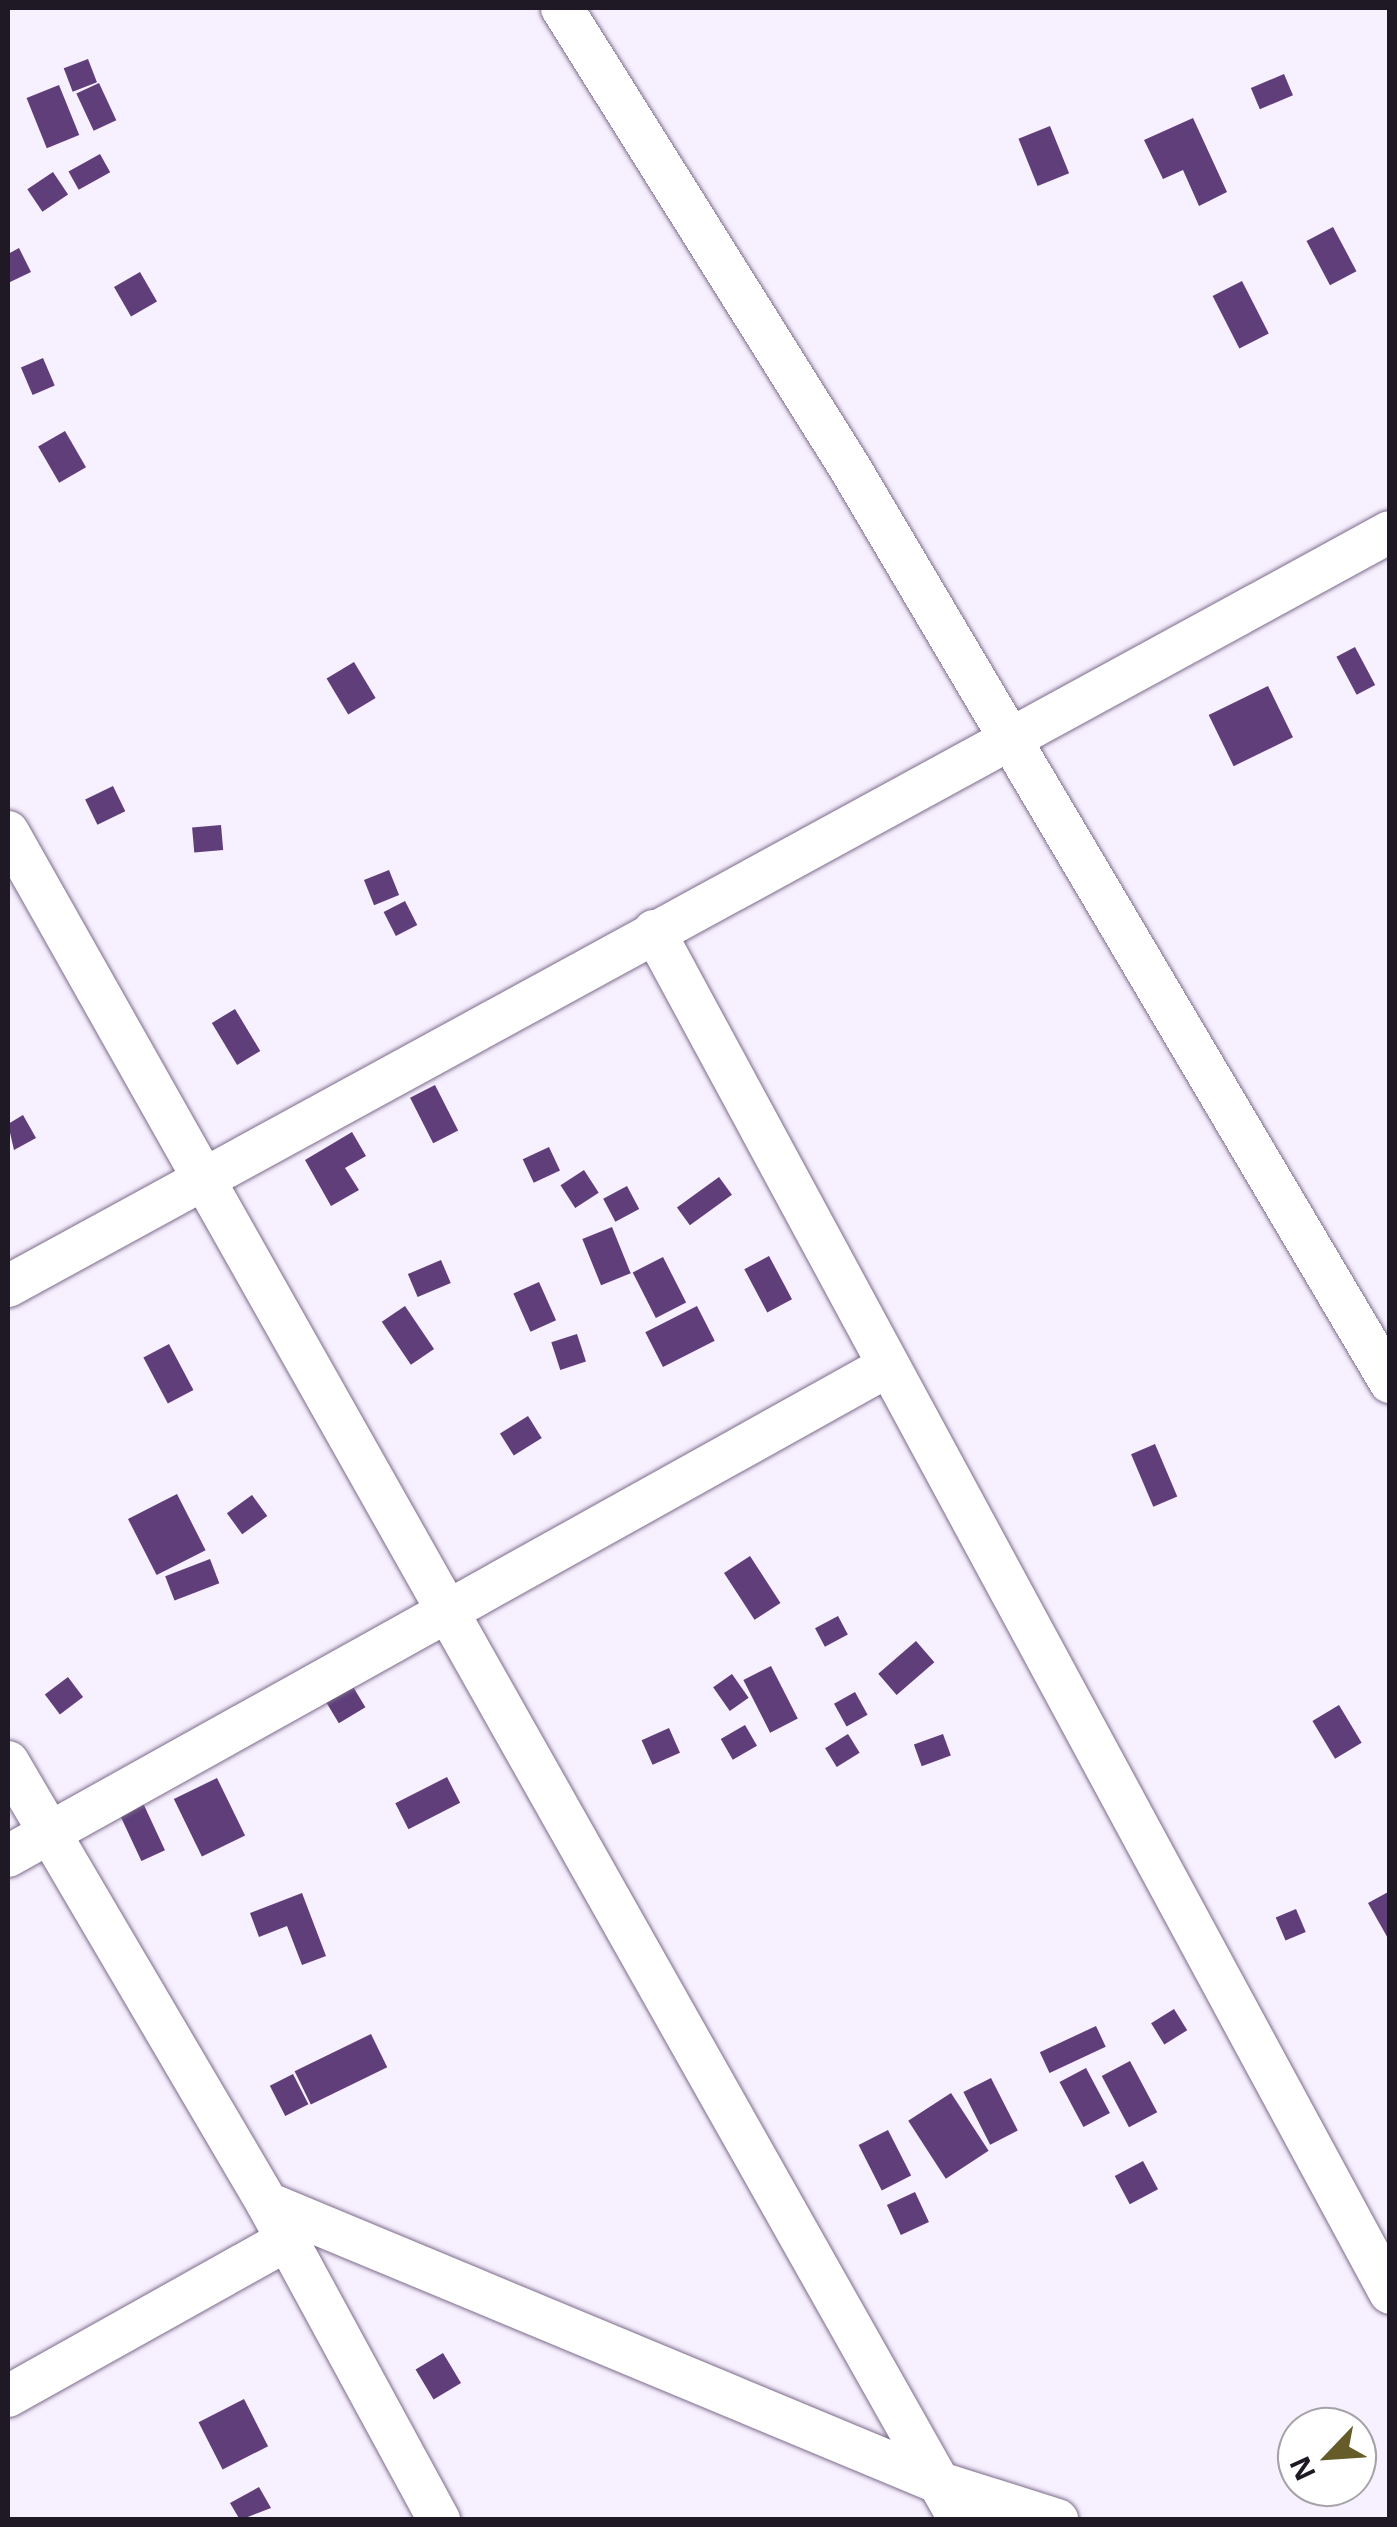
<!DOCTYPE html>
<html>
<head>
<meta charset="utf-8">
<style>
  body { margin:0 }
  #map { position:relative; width:1397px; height:2527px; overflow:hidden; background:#f7f0fe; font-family:"Open Sans",sans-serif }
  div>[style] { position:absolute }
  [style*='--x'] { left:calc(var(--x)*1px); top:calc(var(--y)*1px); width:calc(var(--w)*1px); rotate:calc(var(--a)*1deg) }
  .building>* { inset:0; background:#5f3e7a; transform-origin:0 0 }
  .roads { filter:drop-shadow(0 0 2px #7c6c8b) drop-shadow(0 0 2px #7c6c8b) }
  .minor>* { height:42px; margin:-21px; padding:0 21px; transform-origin:21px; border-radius:21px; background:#fff }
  span { translate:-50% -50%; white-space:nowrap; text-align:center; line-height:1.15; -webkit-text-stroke:10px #fff; paint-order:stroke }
  .frame { position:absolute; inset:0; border:10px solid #1f1925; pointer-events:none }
  .north { position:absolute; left:1277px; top:2407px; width:100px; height:100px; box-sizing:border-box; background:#fff; border:2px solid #a5a3a8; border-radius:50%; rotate:245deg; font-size:28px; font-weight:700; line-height:40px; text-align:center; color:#1f1925 }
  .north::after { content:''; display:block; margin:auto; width:35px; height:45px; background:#665c29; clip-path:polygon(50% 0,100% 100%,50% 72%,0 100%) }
</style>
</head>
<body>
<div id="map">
  <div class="building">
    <div style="left:88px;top:59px;width:25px;height:26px;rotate:69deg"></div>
    <div style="left:1284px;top:74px;width:23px;height:36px;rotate:67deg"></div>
    <div style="left:99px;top:83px;width:41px;height:25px;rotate:65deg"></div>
    <div style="left:59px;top:85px;width:54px;height:35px;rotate:68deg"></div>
    <div style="clip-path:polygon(1193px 118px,1227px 192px,1199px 206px,1183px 170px,1163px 179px,1144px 140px)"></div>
    <div style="left:1050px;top:126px;width:51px;height:34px;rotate:68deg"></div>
    <div style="left:100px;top:154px;width:21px;height:36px;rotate:61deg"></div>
    <div style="left:53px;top:172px;width:27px;height:31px;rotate:56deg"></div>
    <div style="left:1333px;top:227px;width:50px;height:30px;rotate:62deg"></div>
    <div style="clip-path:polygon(19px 248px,31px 272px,8px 283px,8px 254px)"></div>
    <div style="left:140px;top:272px;width:34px;height:30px;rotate:60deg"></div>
    <div style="left:1242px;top:281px;width:59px;height:33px;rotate:63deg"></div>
    <div style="left:43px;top:358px;width:30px;height:24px;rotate:67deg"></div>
    <div style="left:65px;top:431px;width:42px;height:31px;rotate:60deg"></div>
    <div style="left:1355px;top:647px;width:43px;height:21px;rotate:62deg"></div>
    <div style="left:354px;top:662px;width:42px;height:32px;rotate:59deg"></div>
    <div style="left:1268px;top:686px;width:57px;height:66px;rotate:64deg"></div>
    <div style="left:113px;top:786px;width:28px;height:31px;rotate:64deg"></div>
    <div style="left:221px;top:825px;width:25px;height:29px;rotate:85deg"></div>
    <div style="left:389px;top:870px;width:27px;height:27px;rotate:68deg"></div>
    <div style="left:405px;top:901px;width:27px;height:24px;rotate:63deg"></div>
    <div style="left:235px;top:1009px;width:49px;height:27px;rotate:59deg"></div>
    <div style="left:435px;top:1085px;width:51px;height:28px;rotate:63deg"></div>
    <div style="clip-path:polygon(23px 1115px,36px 1138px,14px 1150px,8px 1124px)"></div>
    <div style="clip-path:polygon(352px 1132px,366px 1156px,345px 1168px,359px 1190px,331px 1206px,305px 1160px)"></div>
    <div style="left:549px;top:1147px;width:26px;height:29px;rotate:65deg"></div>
    <div style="left:584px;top:1170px;width:27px;height:28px;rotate:57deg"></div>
    <div style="left:719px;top:1177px;width:22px;height:52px;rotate:54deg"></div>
    <div style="left:627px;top:1186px;width:26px;height:27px;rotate:62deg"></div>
    <div style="left:612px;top:1227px;width:50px;height:32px;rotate:68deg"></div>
    <div style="left:769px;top:1256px;width:49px;height:28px;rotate:62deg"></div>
    <div style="left:663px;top:1257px;width:51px;height:34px;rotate:63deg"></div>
    <div style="left:441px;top:1260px;width:25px;height:36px;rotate:67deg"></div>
    <div style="left:539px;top:1282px;width:42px;height:28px;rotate:66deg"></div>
    <div style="left:405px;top:1306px;width:52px;height:28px;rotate:56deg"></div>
    <div style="left:697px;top:1306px;width:39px;height:58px;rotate:63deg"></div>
    <div style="left:577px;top:1334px;width:29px;height:27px;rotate:72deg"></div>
    <div style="left:169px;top:1344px;width:52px;height:29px;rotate:62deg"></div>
    <div style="left:528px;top:1416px;width:26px;height:33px;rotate:58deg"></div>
    <div style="left:1155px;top:1444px;width:57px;height:26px;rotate:67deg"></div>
    <div style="left:177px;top:1494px;width:63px;height:55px;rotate:63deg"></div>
    <div style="left:252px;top:1495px;width:26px;height:31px;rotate:54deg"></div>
    <div style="left:750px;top:1556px;width:56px;height:31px;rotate:57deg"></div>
    <div style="left:210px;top:1559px;width:26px;height:48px;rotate:69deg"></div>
    <div style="left:838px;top:1616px;width:21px;height:26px;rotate:62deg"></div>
    <div style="left:916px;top:1641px;width:28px;height:50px;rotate:49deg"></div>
    <div style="left:771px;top:1666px;width:59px;height:31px;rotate:63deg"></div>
    <div style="left:732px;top:1674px;width:29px;height:23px;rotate:55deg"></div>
    <div style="left:68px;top:1677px;width:25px;height:29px;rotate:53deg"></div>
    <div style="left:352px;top:1685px;width:26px;height:31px;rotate:59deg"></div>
    <div style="left:855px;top:1692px;width:26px;height:24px;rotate:61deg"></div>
    <div style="left:1339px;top:1705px;width:44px;height:31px;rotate:59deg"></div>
    <div style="left:745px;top:1725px;width:24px;height:28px;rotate:60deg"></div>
    <div style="left:669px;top:1728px;width:27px;height:30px;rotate:66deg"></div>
    <div style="left:848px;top:1734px;width:22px;height:27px;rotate:58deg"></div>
    <div style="left:943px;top:1734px;width:23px;height:31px;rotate:70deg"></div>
    <div style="left:447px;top:1777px;width:29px;height:58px;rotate:63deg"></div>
    <div style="left:217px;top:1778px;width:64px;height:48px;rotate:64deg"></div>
    <div style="left:143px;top:1803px;width:52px;height:26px;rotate:65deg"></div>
    <div style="clip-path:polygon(1390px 1891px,1390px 1942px,1368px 1903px)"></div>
    <div style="clip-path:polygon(302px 1893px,326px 1956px,302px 1965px,287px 1926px,259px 1937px,250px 1913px)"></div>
    <div style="left:1296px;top:1909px;width:25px;height:22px;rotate:67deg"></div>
    <div style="left:1174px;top:2009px;width:25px;height:27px;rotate:58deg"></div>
    <div style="left:1096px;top:2026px;width:23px;height:62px;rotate:65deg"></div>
    <div style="left:371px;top:2034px;width:37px;height:85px;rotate:64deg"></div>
    <div style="left:1130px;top:2061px;width:58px;height:32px;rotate:62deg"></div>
    <div style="left:1086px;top:2068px;width:51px;height:30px;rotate:62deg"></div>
    <div style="left:293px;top:2074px;width:34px;height:26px;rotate:63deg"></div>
    <div style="left:991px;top:2078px;width:59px;height:31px;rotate:63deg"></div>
    <div style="left:951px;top:2093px;width:69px;height:51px;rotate:57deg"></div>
    <div style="left:888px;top:2130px;width:51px;height:33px;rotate:63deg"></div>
    <div style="left:1143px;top:2161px;width:32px;height:32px;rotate:62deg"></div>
    <div style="left:915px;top:2192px;width:33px;height:31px;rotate:65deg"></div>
    <div style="left:443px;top:2353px;width:35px;height:32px;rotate:59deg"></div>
    <div style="left:244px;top:2399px;width:53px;height:51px;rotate:63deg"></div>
    <div style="clip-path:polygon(259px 2487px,271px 2508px,240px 2520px,230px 2503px)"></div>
  </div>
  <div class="roads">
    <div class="minor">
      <div style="--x:562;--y:8;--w:543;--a:57.95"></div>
      <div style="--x:850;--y:468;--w:1062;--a:59.42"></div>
      <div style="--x:8;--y:832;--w:1938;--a:60.58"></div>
      <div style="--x:654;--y:931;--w:1548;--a:61.61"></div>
      <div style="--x:8;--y:1286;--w:1574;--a:-28.62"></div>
      <div style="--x:8;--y:1762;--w:511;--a:59.57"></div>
      <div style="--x:267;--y:2203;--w:729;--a:22.59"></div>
      <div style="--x:940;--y:2483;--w:123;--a:17.5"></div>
      <div style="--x:8;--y:1856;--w:1007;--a:-29.11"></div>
      <div style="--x:267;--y:2203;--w:361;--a:61.5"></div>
      <div style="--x:8;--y:2396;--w:320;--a:-29.2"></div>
    </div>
  </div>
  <div class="frame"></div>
  <div class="north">N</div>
</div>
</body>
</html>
